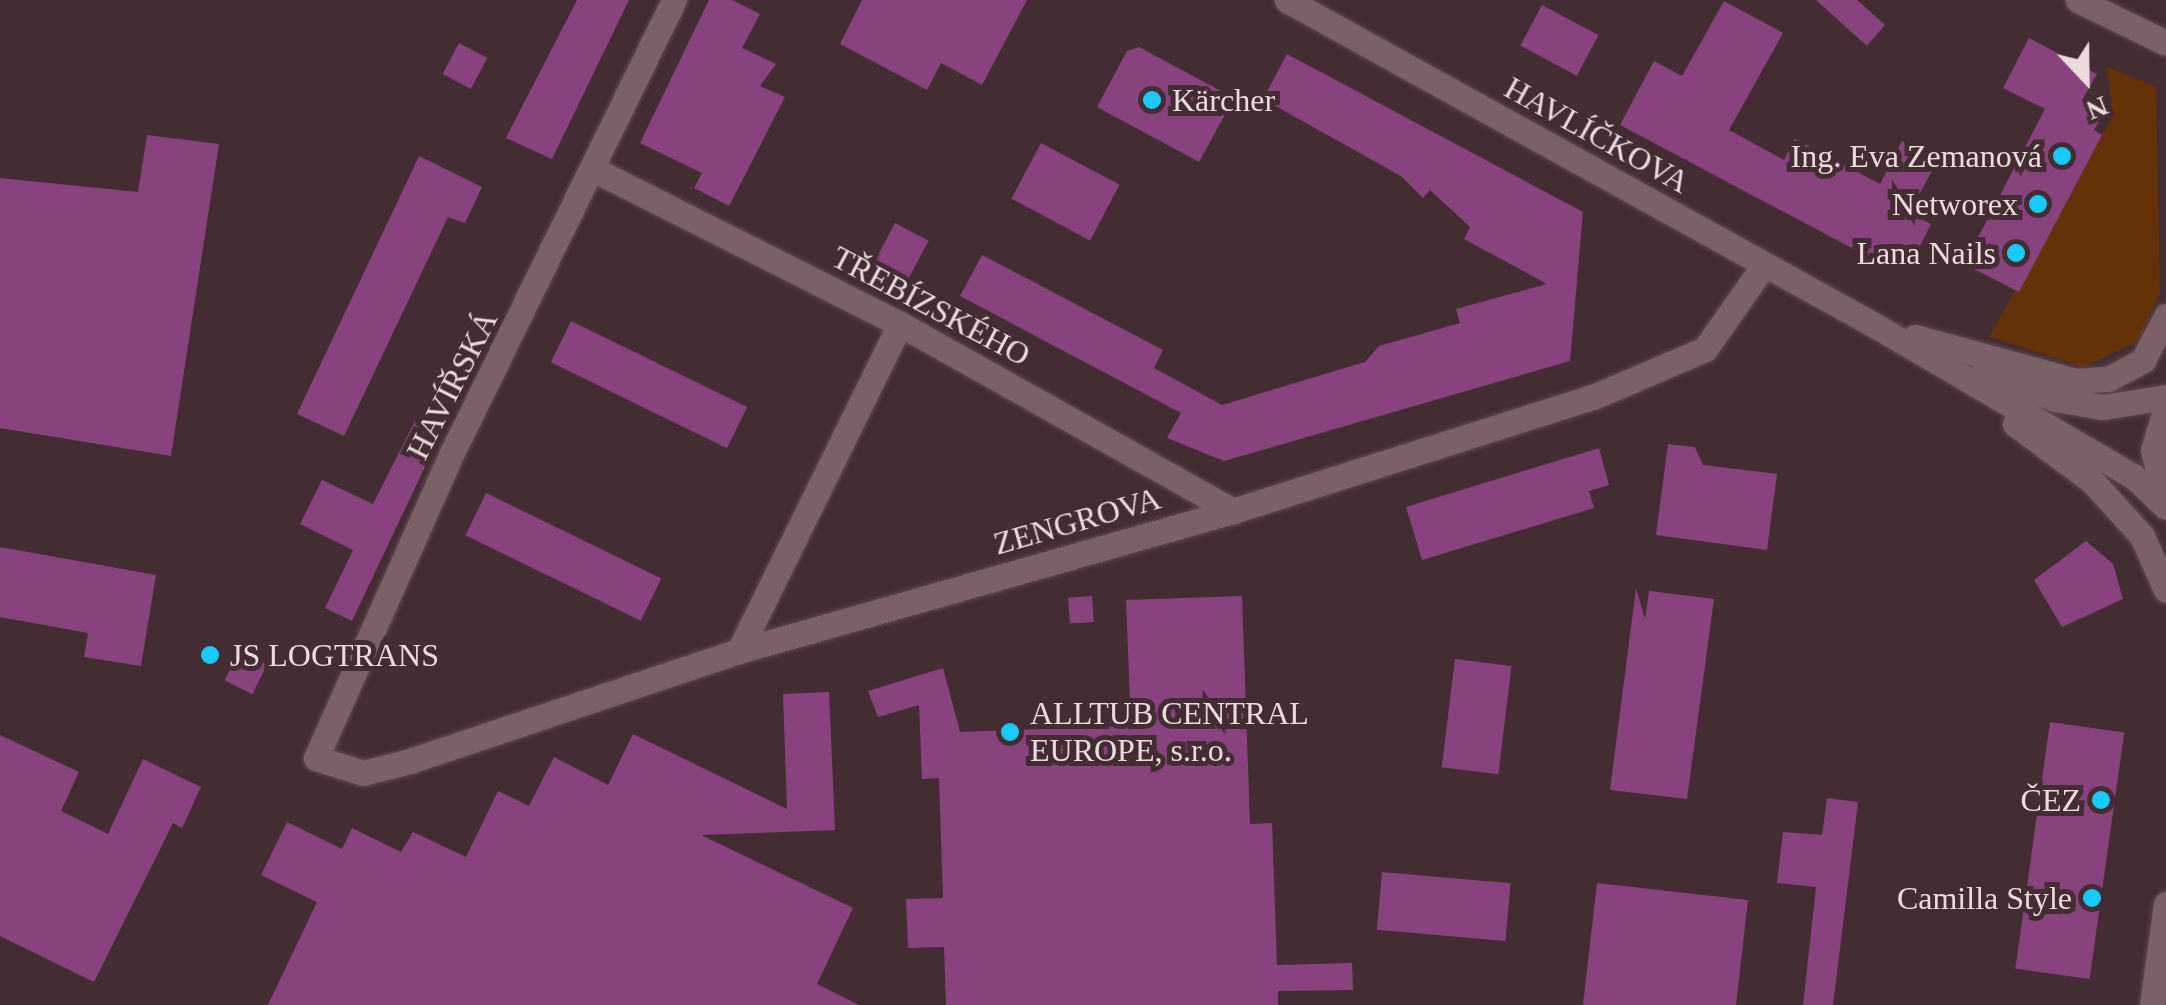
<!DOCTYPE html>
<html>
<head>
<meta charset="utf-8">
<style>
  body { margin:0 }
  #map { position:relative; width:2166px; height:1005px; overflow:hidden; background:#442c33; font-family:Georgia,serif }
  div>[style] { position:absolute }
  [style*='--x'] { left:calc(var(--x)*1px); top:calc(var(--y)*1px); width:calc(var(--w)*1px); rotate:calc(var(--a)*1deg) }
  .green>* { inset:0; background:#643208 }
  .building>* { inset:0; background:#88437e; transform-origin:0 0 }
  .roads { filter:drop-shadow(0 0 2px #5c484e) drop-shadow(0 0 2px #5c484e) }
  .minor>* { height:25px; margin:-12.5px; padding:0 12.5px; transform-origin:12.5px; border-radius:12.5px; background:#7c6068 }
  .tertiary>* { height:25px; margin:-12.5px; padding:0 12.5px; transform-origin:12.5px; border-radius:12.5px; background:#7c6068 }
  .secondary>* { height:25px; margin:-12.5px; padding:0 12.5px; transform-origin:12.5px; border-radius:12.5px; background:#7c6068 }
  .dots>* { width:28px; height:28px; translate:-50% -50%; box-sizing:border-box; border:5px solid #442c33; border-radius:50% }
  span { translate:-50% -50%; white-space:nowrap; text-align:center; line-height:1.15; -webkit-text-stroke:10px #442c33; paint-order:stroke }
  .poi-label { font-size:32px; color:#ebdbdf }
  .left { translate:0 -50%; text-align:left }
  .right { translate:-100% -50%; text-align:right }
  .street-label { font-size:32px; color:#ebdbdf }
  .north { position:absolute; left:2036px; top:30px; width:100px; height:100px; -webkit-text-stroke:8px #442c33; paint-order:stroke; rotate:158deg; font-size:28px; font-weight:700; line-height:40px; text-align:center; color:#ebdbdf }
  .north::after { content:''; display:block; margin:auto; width:35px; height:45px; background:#ebdbdf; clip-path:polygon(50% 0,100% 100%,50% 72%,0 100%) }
</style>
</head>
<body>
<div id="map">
  <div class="green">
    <div style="clip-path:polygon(2107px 67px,2156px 87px,2160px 294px,2138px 341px,2084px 367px,1989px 337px,2113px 116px)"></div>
  </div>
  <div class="building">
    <div style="clip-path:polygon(577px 0,629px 0,552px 159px,506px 138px)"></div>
    <div style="clip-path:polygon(709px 0,732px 0,760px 14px,742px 48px,776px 64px,760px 86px,785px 97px,729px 206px,694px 188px,702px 173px,640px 143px)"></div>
    <div style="clip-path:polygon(862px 0,1027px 0,982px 85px,941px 63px,927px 90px,840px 44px)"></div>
    <div style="clip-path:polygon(1816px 0,1857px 0,1885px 25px,1867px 46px)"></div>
    <div style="clip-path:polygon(1724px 1px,1783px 33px,1729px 130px,1784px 160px,1795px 139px,1880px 184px,1902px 141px,1938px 160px,1909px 213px,1931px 224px,1912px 262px,1893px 267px,1848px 246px,1620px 125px,1654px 61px,1682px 76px)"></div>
    <div style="left:1542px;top:5px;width:64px;height:46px;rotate:28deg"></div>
    <div style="clip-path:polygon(2029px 38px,2097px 74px,2082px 100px,2104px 112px,2094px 130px,2102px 135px,2019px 292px,1964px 264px,2045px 109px,2003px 88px)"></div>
    <div style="left:459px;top:43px;width:32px;height:35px;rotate:28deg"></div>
    <div style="clip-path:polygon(1139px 47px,1234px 98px,1199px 162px,1097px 107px,1127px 51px)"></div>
    <div style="clip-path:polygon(1287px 54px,1583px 212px,1570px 361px,1224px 461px,1167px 438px,1181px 413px,960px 296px,982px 255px,1163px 350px,1154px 368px,1222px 405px,1365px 362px,1379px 346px,1460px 323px,1456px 309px,1547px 284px,1464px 239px,1470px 227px,1430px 190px,1423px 198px,1401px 176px,1263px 99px)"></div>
    <div style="clip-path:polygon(147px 135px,219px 144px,171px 456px,0 428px,0 178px,138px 192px)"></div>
    <div style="left:1041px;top:143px;width:89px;height:63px;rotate:28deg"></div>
    <div style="clip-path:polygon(419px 156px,482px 187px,465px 223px,448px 217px,344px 436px,297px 414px)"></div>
    <div style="left:895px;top:223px;width:38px;height:63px;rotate:28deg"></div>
    <div style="left:571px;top:321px;width:196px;height:46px;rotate:26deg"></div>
    <div style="clip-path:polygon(415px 421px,441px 433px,352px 621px,325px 608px,353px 550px,300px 524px,322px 480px,373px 504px)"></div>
    <div style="clip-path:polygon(1668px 444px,1695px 447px,1703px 465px,1777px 474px,1767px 550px,1656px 535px)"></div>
    <div style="clip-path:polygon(1599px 448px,1609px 485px,1589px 491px,1594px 508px,1422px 560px,1406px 507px)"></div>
    <div style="left:486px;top:493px;width:195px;height:47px;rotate:26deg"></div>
    <div style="clip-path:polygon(2086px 541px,2113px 564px,2123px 599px,2062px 627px,2034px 580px)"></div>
    <div style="clip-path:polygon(0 547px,156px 575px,141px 666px,84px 657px,88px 633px,0 617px)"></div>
    <div style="clip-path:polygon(1636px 588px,1645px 619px,1649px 591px,1714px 599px,1687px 799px,1610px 790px)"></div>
    <div style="left:1092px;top:596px;width:26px;height:24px;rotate:86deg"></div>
    <div style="clip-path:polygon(1242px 596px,1250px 824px,1272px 823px,1277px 965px,1352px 963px,1353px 990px,1278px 991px,1278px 1005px,946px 1005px,944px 947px,908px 948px,906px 899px,943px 898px,939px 778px,922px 779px,919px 705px,878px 717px,868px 691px,943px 668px,960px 732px,1131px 726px,1126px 600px)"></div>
    <div style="left:240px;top:650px;width:31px;height:34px;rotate:27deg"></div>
    <div style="left:1455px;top:659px;width:57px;height:109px;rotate:7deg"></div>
    <div style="clip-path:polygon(829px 692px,835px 830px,701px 835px,853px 908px,817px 984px,859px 1005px,268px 1005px,317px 902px,261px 875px,287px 822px,342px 849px,352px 828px,401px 852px,413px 832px,466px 857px,498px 791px,529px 806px,554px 757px,608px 785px,633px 734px,787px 809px,783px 694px)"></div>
    <div style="left:2050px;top:722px;width:75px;height:249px;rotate:8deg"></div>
    <div style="clip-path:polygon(0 735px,79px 772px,61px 811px,108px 834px,143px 759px,201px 787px,182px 828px,173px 823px,94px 982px,0 936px)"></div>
    <div style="clip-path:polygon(1827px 798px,1858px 802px,1844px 916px,1833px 1005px,1803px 1005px,1816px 887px,1777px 883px,1783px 832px,1822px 835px)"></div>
    <div style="left:1382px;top:872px;width:129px;height:58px;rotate:5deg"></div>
    <div style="clip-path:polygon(1597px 883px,1748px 900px,1736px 1005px,1583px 1005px)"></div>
  </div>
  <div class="roads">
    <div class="minor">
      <div style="--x:674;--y:0;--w:509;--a:116.11"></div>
      <div style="--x:450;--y:457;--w:329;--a:114"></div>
      <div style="--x:316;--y:758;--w:49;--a:17.7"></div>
      <div style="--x:363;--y:773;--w:49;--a:-14.3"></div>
      <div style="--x:410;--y:761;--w:347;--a:-18.5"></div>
      <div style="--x:739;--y:651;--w:513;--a:-15.82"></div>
      <div style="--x:1233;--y:511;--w:378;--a:-17.6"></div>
      <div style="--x:1593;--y:397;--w:122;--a:-23.2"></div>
      <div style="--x:1705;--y:349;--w:103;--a:-54.9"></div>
      <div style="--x:2078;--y:0;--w:98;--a:26"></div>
      <div style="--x:593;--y:169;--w:344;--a:26.8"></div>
      <div style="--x:900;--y:324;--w:382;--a:29.3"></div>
      <div style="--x:2142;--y:536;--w:59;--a:66"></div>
      <div style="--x:739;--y:651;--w:364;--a:-63.8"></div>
      <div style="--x:2152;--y:1005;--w:102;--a:-82.1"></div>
    </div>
    <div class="tertiary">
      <div style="--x:1287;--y:0;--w:673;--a:28.96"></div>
      <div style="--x:1876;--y:326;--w:298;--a:30.3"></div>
      <div style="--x:2133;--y:476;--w:45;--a:43.2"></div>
      <div style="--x:1915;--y:337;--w:167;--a:15.3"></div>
      <div style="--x:2076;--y:381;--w:32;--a:-4"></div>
      <div style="--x:2108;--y:379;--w:40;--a:-28"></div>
      <div style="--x:1983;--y:372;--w:77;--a:20.6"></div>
      <div style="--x:2055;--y:399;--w:49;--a:9.5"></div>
      <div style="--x:2103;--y:407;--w:64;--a:-9"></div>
      <div style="--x:2015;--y:424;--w:96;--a:36.5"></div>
      <div style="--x:2092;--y:481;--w:74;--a:47.7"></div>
    </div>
    <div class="secondary">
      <div style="--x:2143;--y:360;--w:50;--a:-62.4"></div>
      <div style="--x:2166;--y:407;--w:45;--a:106.8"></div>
      <div style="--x:2153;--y:450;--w:55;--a:76.2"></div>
    </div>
  </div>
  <div class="dots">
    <div style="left:1152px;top:100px;background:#19cafc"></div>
    <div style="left:2062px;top:156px;background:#19cafc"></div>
    <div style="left:2038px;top:204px;background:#19cafc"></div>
    <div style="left:2016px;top:253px;background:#19cafc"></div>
    <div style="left:210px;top:655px;background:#19cafc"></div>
    <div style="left:1010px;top:732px;background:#19cafc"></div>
    <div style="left:2101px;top:800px;background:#19cafc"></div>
    <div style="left:2092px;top:898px;background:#19cafc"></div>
  </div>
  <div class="poi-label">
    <span class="left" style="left:1172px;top:100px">Kärcher</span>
    <span class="right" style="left:2042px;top:156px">Ing. Eva Zemanová</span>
    <span class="right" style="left:2018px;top:204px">Networex</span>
    <span class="right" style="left:1996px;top:253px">Lana Nails</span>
    <span class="left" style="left:230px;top:655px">JS LOGTRANS</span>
    <span class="left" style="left:1030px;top:732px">ALLTUB CENTRAL<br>EUROPE, s.r.o.</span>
    <span class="right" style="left:2081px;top:800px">ČEZ</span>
    <span class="right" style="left:2072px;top:898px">Camilla Style</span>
  </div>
  <div class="street-label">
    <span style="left:1597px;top:135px;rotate:29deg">HAVLÍČKOVA</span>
    <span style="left:931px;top:306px;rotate:28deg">TŘEBÍZSKÉHO</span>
    <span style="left:452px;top:385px;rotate:-63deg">HAVÍŘSKÁ</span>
    <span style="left:1077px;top:521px;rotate:-16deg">ZENGROVA</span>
  </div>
  <div class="north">N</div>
</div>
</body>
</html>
